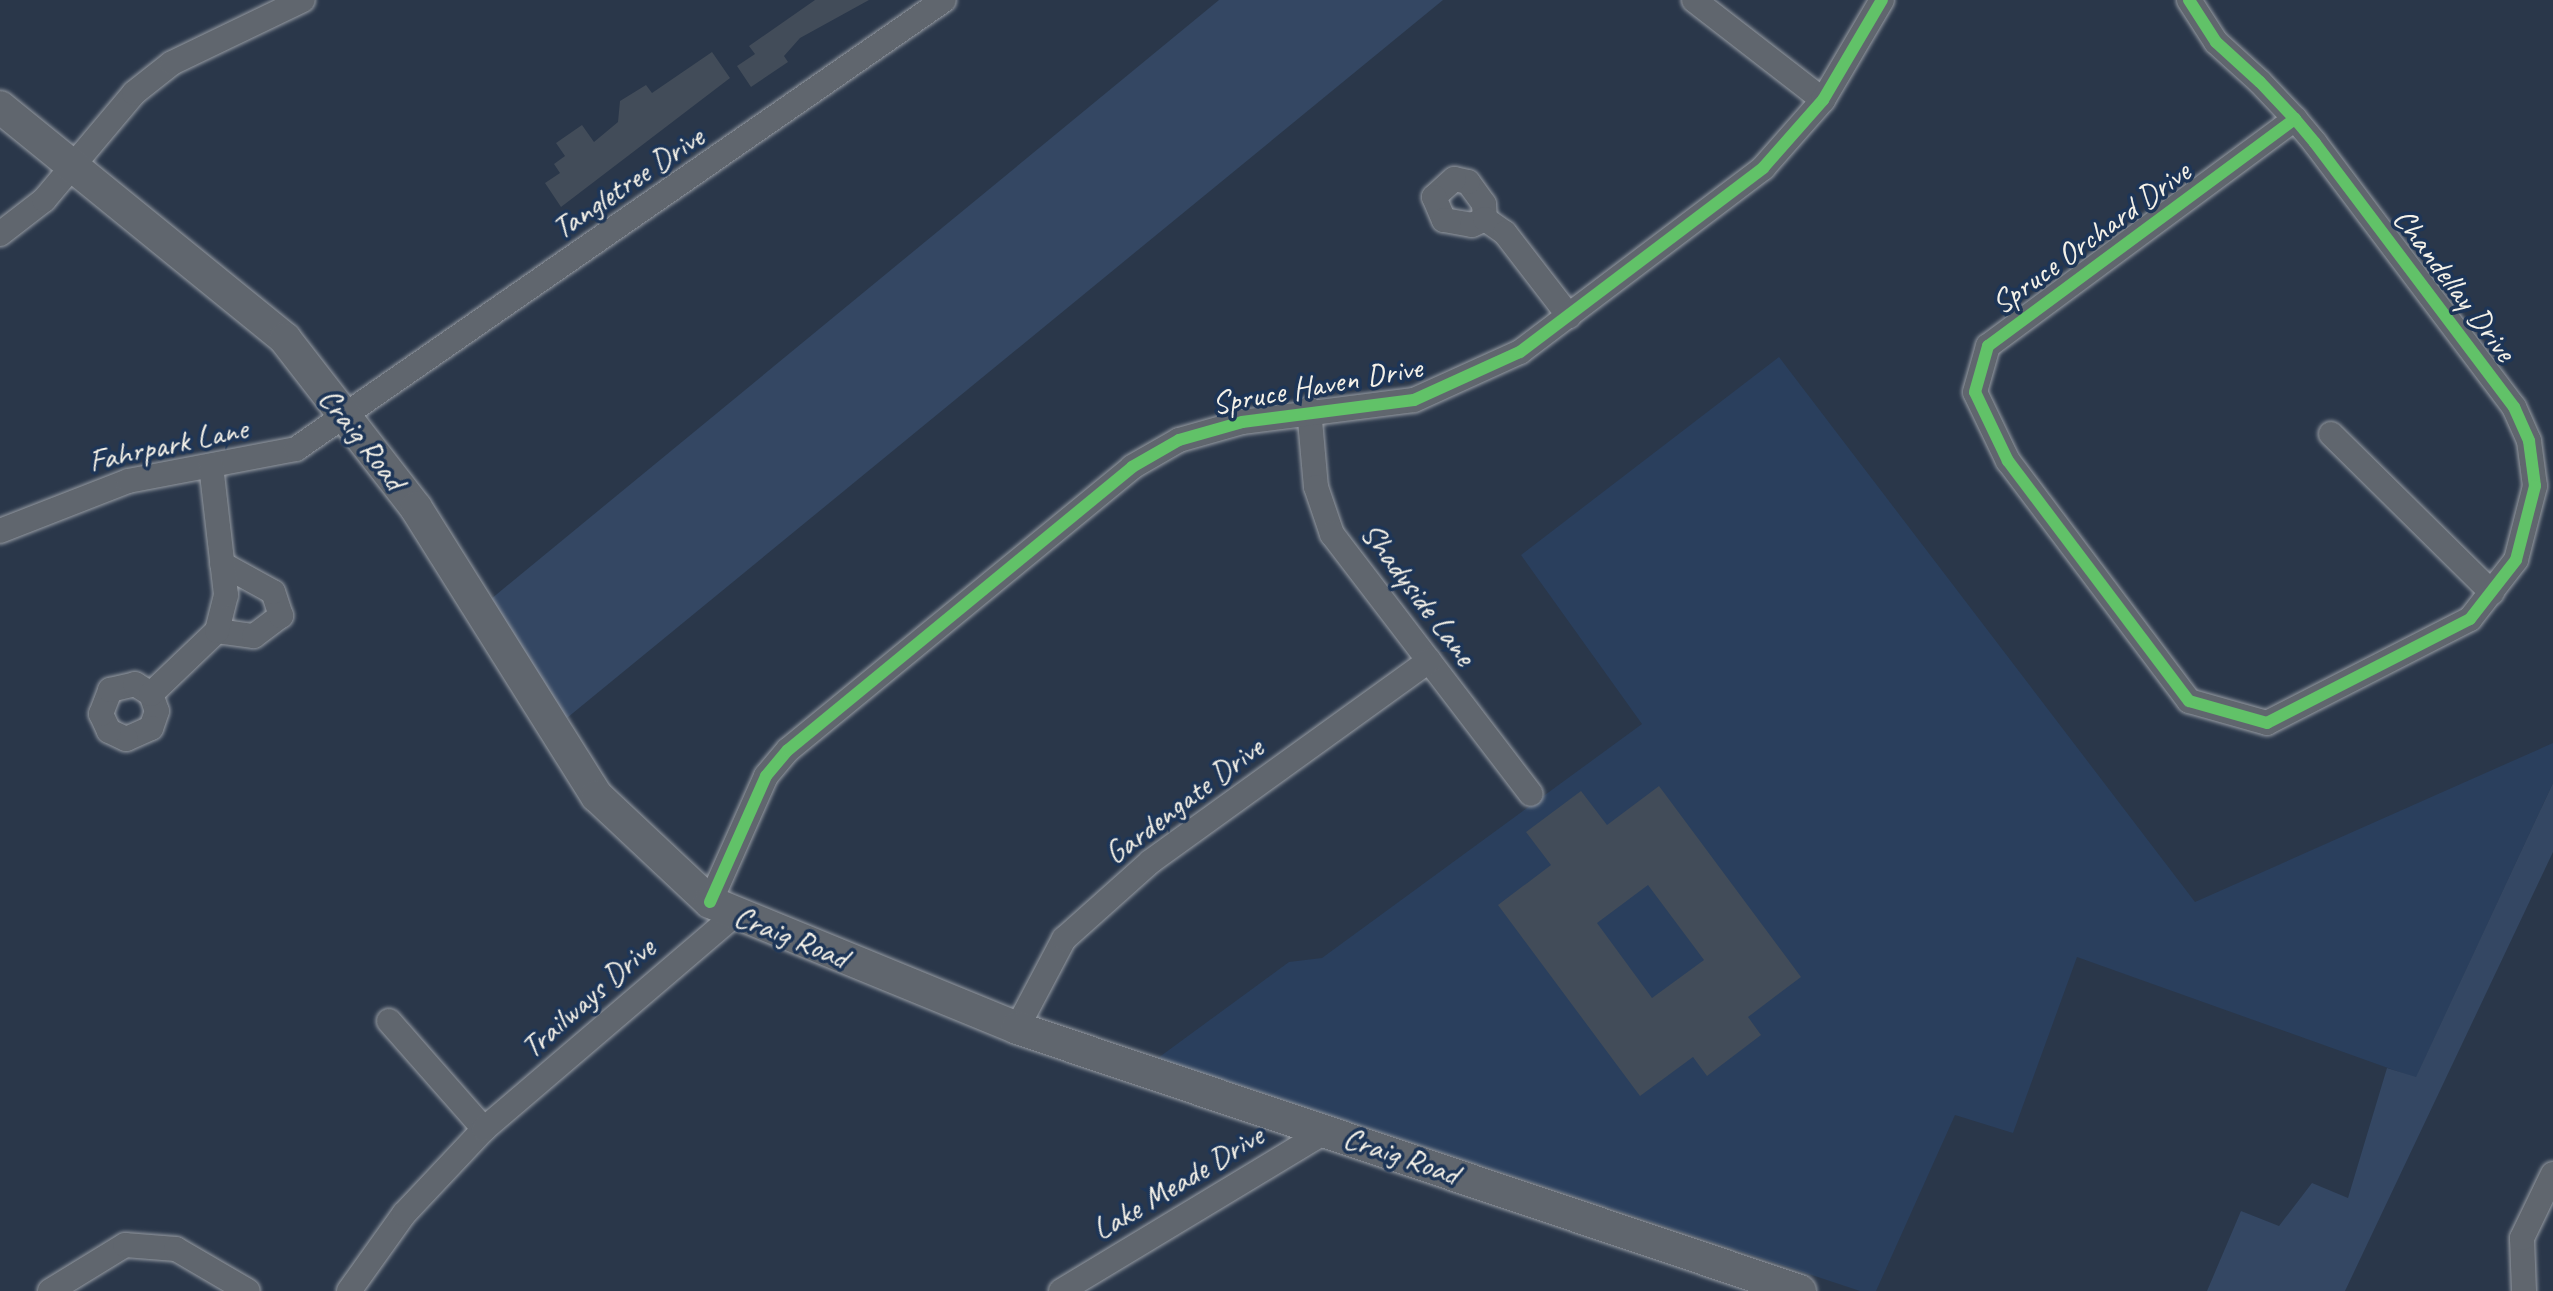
<!DOCTYPE html>
<html>
<head>
<meta charset="utf-8">
<style>
  body { margin:0 }
  #map { position:relative; width:2553px; height:1291px; overflow:hidden; background:#2a374a; font-family:Caveat,sans-serif }
  div>[style] { position:absolute }
  [style*='--x'] { left:calc(var(--x)*1px); top:calc(var(--y)*1px); width:calc(var(--w)*1px); rotate:calc(var(--a)*1deg) }
  .built>* { inset:0; background:#2a3f5d }
  .green>* { inset:0; background:#344763 }
  .building>* { inset:0; background:#424c59 }
  .roads { filter:drop-shadow(0 0 2px #979ca3) drop-shadow(0 0 2px #979ca3) }
  .street>* { height:24px; margin:-12px; padding:0 12px; transform-origin:12px; border-radius:12px; background:#60666e }
  .secondary>* { height:32px; margin:-16px; padding:0 16px; transform-origin:16px; border-radius:16px; background:#60666e }
  .cycleway>* { height:12px; margin:-6px; padding:0 6px; transform-origin:6px; border-radius:6px; background:#61c268 }
  span { translate:-50% -50%; white-space:nowrap; text-align:center; line-height:1.15; -webkit-text-stroke:7px #1d3557; paint-order:stroke }
  .street-label { font-size:32px; color:#f4f1e8 }
</style>
</head>
<body>
<div id="map">
  <div class="built">
    <div style="clip-path:polygon(1779px 357px,2195px 902px,2553px 743px,2553px 783px,2416px 1078px,2077px 957px,2013px 1133px,1955px 1115px,1876px 1291px,1860px 1291px,1158px 1058px,1289px 962px,1322px 958px,1642px 724px,1521px 555px)"></div>
  </div>
  <div class="green">
    <div style="clip-path:polygon(1219px 0,1443px 0,562px 722px,491px 599px)"></div>
    <div style="clip-path:polygon(2553px 783px,2553px 852px,2345px 1291px,2207px 1291px,2241px 1211px,2279px 1226px,2312px 1183px,2348px 1198px,2387px 1068px,2416px 1077px)"></div>
  </div>
  <div class="building">
    <div style="clip-path:polygon(815px 0,869px 0,800px 38px,784px 56px,788px 62px,751px 87px,737px 66px,755px 54px,749px 46px)"></div>
    <div style="clip-path:polygon(712px 52px,730px 78px,561px 207px,545px 183px,560px 173px,554px 164px,565px 156px,556px 143px,582px 125px,594px 142px,618px 122px,620px 101px,646px 85px,652px 93px)"></div>
    <div style="clip-path:polygon(evenodd,1659px 786px,1801px 977px,1748px 1017px,1761px 1035px,1707px 1076px,1693px 1057px,1640px 1096px,1498px 905px,1551px 865px,1526px 832px,1581px 791px,1607px 825px,1659px 786px,1648px 885px,1704px 960px,1652px 998px,1597px 923px,1648px 885px)"></div>
  </div>
  <div class="roads">
    <div class="street">
      <div style="--x:1694;--y:0;--w:163;--a:37.8"></div>
      <div style="--x:2189;--y:0;--w:50;--a:57.3"></div>
      <div style="--x:2216;--y:42;--w:59;--a:42.3"></div>
      <div style="--x:2260;--y:82;--w:51;--a:46.6"></div>
      <div style="--x:2295;--y:119;--w:31;--a:50"></div>
      <div style="--x:2315;--y:143;--w:331;--a:53"></div>
      <div style="--x:2514;--y:407;--w:37;--a:66"></div>
      <div style="--x:2529;--y:441;--w:45;--a:82.4"></div>
      <div style="--x:2535;--y:486;--w:76;--a:104.4"></div>
      <div style="--x:2516;--y:560;--w:75;--a:127.9"></div>
      <div style="--x:2470;--y:619;--w:228;--a:152.9"></div>
      <div style="--x:2267;--y:723;--w:81;--a:-164.2"></div>
      <div style="--x:2189;--y:701;--w:301;--a:-127"></div>
      <div style="--x:2008;--y:461;--w:76;--a:-115.6"></div>
      <div style="--x:1975;--y:392;--w:48;--a:-74.2"></div>
      <div style="--x:1988;--y:346;--w:382;--a:-36.5"></div>
      <div style="--x:1485;--y:219;--w:15;--a:-94"></div>
      <div style="--x:1484;--y:204;--w:27;--a:-126"></div>
      <div style="--x:1468;--y:182;--w:14;--a:-168"></div>
      <div style="--x:1454;--y:179;--w:27;--a:138"></div>
      <div style="--x:1434;--y:197;--w:25;--a:67"></div>
      <div style="--x:1444;--y:220;--w:28;--a:10"></div>
      <div style="--x:1472;--y:225;--w:14;--a:-25"></div>
      <div style="--x:1485;--y:219;--w:24;--a:35"></div>
      <div style="--x:1505;--y:233;--w:105;--a:52.4"></div>
      <div style="--x:0;--y:234;--w:56;--a:-37.7"></div>
      <div style="--x:44;--y:200;--w:140;--a:-49.9"></div>
      <div style="--x:134;--y:93;--w:48;--a:-38.3"></div>
      <div style="--x:172;--y:63;--w:145;--a:-25.7"></div>
      <div style="--x:1309;--y:409;--w:78;--a:84.9"></div>
      <div style="--x:1316;--y:487;--w:50;--a:71.2"></div>
      <div style="--x:1332;--y:534;--w:327;--a:52.6"></div>
      <div style="--x:2331;--y:434;--w:226;--a:44.6"></div>
      <div style="--x:0;--y:531;--w:137;--a:-21.3"></div>
      <div style="--x:128;--y:481;--w:171;--a:-10.8"></div>
      <div style="--x:296;--y:449;--w:788;--a:-34.72"></div>
      <div style="--x:217;--y:631;--w:37;--a:8"></div>
      <div style="--x:254;--y:636;--w:34;--a:-37"></div>
      <div style="--x:281;--y:616;--w:25;--a:-108"></div>
      <div style="--x:273;--y:592;--w:58;--a:-151.2"></div>
      <div style="--x:151;--y:694;--w:18;--a:71"></div>
      <div style="--x:157;--y:711;--w:18;--a:109"></div>
      <div style="--x:151;--y:728;--w:27;--a:156"></div>
      <div style="--x:126;--y:739;--w:19;--a:-155"></div>
      <div style="--x:109;--y:731;--w:19;--a:-115"></div>
      <div style="--x:101;--y:714;--w:26;--a:-69"></div>
      <div style="--x:110;--y:690;--w:26;--a:-13"></div>
      <div style="--x:135;--y:684;--w:19;--a:32"></div>
      <div style="--x:151;--y:694;--w:91;--a:-43.7"></div>
      <div style="--x:217;--y:631;--w:37;--a:-76"></div>
      <div style="--x:226;--y:595;--w:130;--a:-96.6"></div>
      <div style="--x:710;--y:902;--w:138;--a:-66"></div>
      <div style="--x:766;--y:776;--w:34;--a:-50"></div>
      <div style="--x:788;--y:750;--w:445;--a:-39.4"></div>
      <div style="--x:1132;--y:467;--w:54;--a:-29.9"></div>
      <div style="--x:1179;--y:440;--w:66;--a:-15.9"></div>
      <div style="--x:1242;--y:422;--w:173;--a:-7.3"></div>
      <div style="--x:1414;--y:400;--w:116;--a:-24.4"></div>
      <div style="--x:1520;--y:352;--w:305;--a:-37.1"></div>
      <div style="--x:1763;--y:168;--w:91;--a:-48.6"></div>
      <div style="--x:1823;--y:100;--w:116;--a:-59.5"></div>
      <div style="--x:389;--y:1021;--w:144;--a:48.7"></div>
      <div style="--x:1017;--y:1028;--w:101;--a:-62.2"></div>
      <div style="--x:1064;--y:939;--w:115;--a:-41.8"></div>
      <div style="--x:1150;--y:862;--w:344;--a:-35.8"></div>
      <div style="--x:50;--y:1291;--w:88;--a:-31.5"></div>
      <div style="--x:125;--y:1245;--w:51;--a:4.5"></div>
      <div style="--x:176;--y:1249;--w:83;--a:30.3"></div>
      <div style="--x:349;--y:1291;--w:95;--a:-54.5"></div>
      <div style="--x:404;--y:1214;--w:117;--a:-46.7"></div>
      <div style="--x:484;--y:1129;--w:328;--a:-40.5"></div>
      <div style="--x:1061;--y:1291;--w:312;--a:-31.1"></div>
      <div style="--x:2524;--y:1291;--w:53;--a:-92.2"></div>
      <div style="--x:2522;--y:1238;--w:71;--a:-64.2"></div>
    </div>
    <div class="secondary">
      <div style="--x:0;--y:107;--w:367;--a:39.1"></div>
      <div style="--x:285;--y:339;--w:214;--a:52.2"></div>
      <div style="--x:416;--y:508;--w:340;--a:57.9"></div>
      <div style="--x:597;--y:796;--w:155;--a:43.2"></div>
      <div style="--x:710;--y:902;--w:332;--a:22.3"></div>
      <div style="--x:1017;--y:1028;--w:826;--a:18.57"></div>
    </div>
  </div>
  <div class="cycleway">
    <div style="--x:2189;--y:0;--w:50;--a:57.3"></div>
    <div style="--x:2216;--y:42;--w:59;--a:42.3"></div>
    <div style="--x:2260;--y:82;--w:51;--a:46.6"></div>
    <div style="--x:2295;--y:119;--w:31;--a:50"></div>
    <div style="--x:2315;--y:143;--w:331;--a:53"></div>
    <div style="--x:2514;--y:407;--w:37;--a:66"></div>
    <div style="--x:2529;--y:441;--w:45;--a:82.4"></div>
    <div style="--x:2535;--y:486;--w:76;--a:104.4"></div>
    <div style="--x:2516;--y:560;--w:75;--a:127.9"></div>
    <div style="--x:2470;--y:619;--w:228;--a:152.9"></div>
    <div style="--x:2267;--y:723;--w:81;--a:-164.2"></div>
    <div style="--x:2189;--y:701;--w:301;--a:-127"></div>
    <div style="--x:2008;--y:461;--w:76;--a:-115.6"></div>
    <div style="--x:1975;--y:392;--w:48;--a:-74.2"></div>
    <div style="--x:1988;--y:346;--w:382;--a:-36.5"></div>
    <div style="--x:710;--y:902;--w:138;--a:-66"></div>
    <div style="--x:766;--y:776;--w:34;--a:-50"></div>
    <div style="--x:788;--y:750;--w:445;--a:-39.4"></div>
    <div style="--x:1132;--y:467;--w:54;--a:-29.9"></div>
    <div style="--x:1179;--y:440;--w:66;--a:-15.9"></div>
    <div style="--x:1242;--y:422;--w:173;--a:-7.3"></div>
    <div style="--x:1414;--y:400;--w:116;--a:-24.4"></div>
    <div style="--x:1520;--y:352;--w:305;--a:-37.1"></div>
    <div style="--x:1763;--y:168;--w:91;--a:-48.6"></div>
    <div style="--x:1823;--y:100;--w:116;--a:-59.5"></div>
  </div>
  <div class="street-label">
    <span style="left:628px;top:183px;rotate:-34deg">Tangletree Drive</span>
    <span style="left:2091px;top:238px;rotate:-36deg">Spruce Orchard Drive</span>
    <span style="left:2454px;top:285px;rotate:53deg">Chandellay Drive</span>
    <span style="left:1317px;top:386px;rotate:-10deg">Spruce Haven Drive</span>
    <span style="left:362px;top:439px;rotate:52deg">Craig Road</span>
    <span style="left:168px;top:445px;rotate:-12deg">Fahrpark Lane</span>
    <span style="left:1418px;top:594px;rotate:53deg">Shadyside Lane</span>
    <span style="left:1184px;top:801px;rotate:-37deg">Gardengate Drive</span>
    <span style="left:791px;top:937px;rotate:22deg">Craig Road</span>
    <span style="left:588px;top:998px;rotate:-41deg">Trailways Drive</span>
    <span style="left:1401px;top:1156px;rotate:19deg">Craig Road</span>
    <span style="left:1178px;top:1183px;rotate:-31deg">Lake Meade Drive</span>
  </div>
</div>
</body>
</html>
